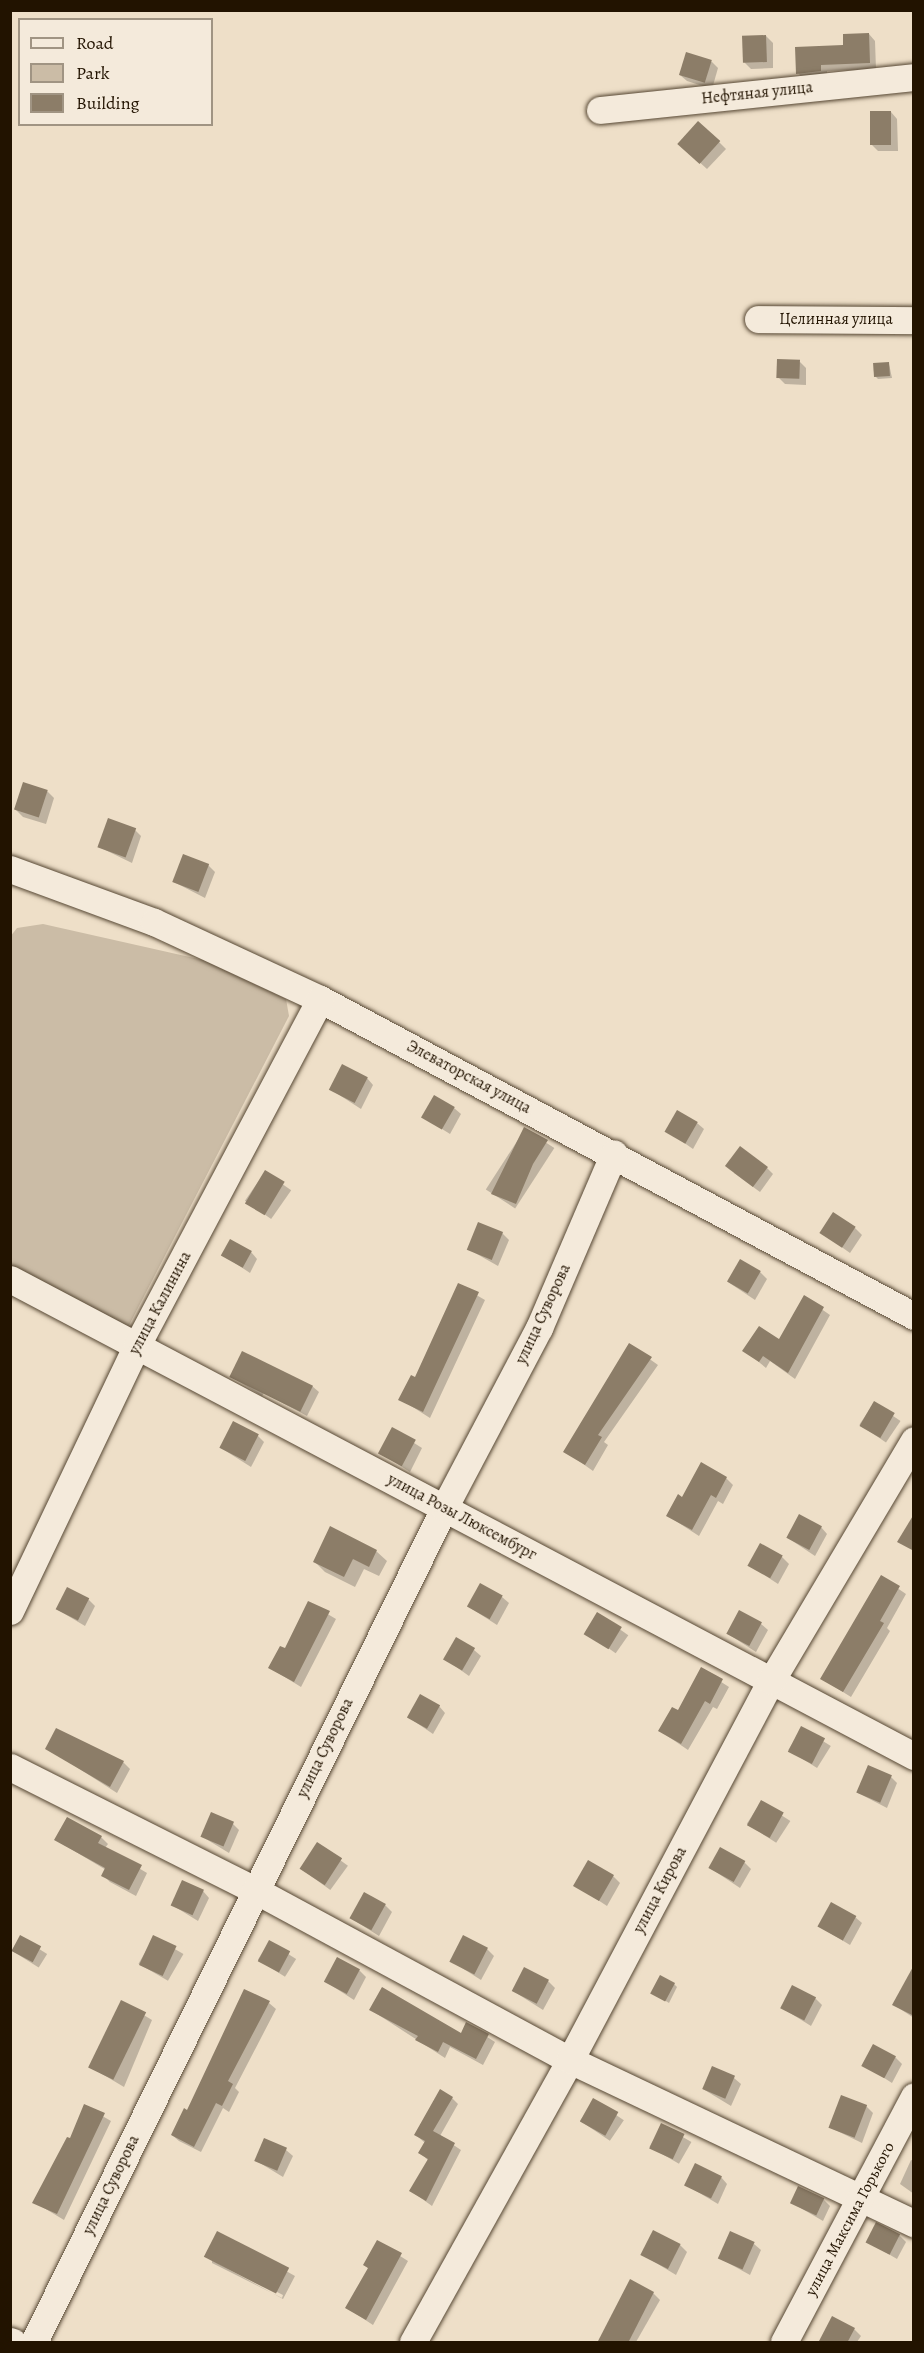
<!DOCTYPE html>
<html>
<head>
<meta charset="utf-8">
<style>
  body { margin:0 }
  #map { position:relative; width:924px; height:2353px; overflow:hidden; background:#eedfc8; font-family:Alegreya,serif }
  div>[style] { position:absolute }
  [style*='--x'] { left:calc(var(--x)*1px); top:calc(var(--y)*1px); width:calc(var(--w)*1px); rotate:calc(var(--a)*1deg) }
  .green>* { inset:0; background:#cbbca6 }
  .shadow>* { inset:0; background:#0003; transform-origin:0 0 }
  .building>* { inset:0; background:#8c7d68; transform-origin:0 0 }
  .roads { filter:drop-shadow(0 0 2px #554632) drop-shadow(0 0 2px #554632) }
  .minor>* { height:27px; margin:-13.5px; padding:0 13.5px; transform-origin:13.5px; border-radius:13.5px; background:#f4eadb }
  span { translate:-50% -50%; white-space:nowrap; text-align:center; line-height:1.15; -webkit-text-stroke:4.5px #f4eadb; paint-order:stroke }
  .street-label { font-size:16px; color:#221300 }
  .frame { position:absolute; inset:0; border:12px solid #221300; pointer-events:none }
  .legend { position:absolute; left:18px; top:18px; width:195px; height:108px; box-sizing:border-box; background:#f4eadb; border:2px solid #a09483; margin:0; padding:8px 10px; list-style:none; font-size:18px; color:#221300 }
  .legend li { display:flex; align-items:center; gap:12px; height:30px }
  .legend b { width:30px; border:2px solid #a09483 }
</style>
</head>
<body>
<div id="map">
  <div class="green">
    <div style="clip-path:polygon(43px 924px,203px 960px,286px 999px,289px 1016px,125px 1333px,11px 1272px,10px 937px,17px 928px)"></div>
  </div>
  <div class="shadow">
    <div style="clip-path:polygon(869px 34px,875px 41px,876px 69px,827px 71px,827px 77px,805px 80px,798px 73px)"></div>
    <div style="clip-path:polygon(766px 36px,773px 43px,773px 68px,751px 69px,744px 62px)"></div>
    <div style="clip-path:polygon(687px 54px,712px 62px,718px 68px,712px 89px,687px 81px,680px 75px)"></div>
    <div style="clip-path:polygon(891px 112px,897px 119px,898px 151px,878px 151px,871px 144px)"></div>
    <div style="clip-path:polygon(719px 142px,726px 149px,707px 169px,686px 150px)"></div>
    <div style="clip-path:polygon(800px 362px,806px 368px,806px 385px,785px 384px,778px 377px)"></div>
    <div style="clip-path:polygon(889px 364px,892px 378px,878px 379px,875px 376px)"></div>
    <div style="clip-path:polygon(47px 791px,54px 798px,46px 824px,23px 817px,16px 810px)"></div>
    <div style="clip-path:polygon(135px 830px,141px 836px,132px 863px,99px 847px)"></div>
    <div style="clip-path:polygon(208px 865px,215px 872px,205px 898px,174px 882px)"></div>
    <div style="clip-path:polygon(367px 1078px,373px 1085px,361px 1109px,330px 1089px)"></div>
    <div style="clip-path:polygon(454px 1108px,461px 1114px,450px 1134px,423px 1117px)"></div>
    <div style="clip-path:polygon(697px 1123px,704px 1129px,693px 1149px,667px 1131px)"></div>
    <div style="left:525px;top:1129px;width:35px;height:72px;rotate:33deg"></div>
    <div style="clip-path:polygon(767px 1168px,773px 1174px,760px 1192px,734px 1173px)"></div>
    <div style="left:265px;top:1172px;width:32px;height:35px;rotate:35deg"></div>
    <div style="clip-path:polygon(855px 1228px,862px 1235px,850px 1253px,822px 1233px)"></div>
    <div style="clip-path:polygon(502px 1233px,509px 1240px,498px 1266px,468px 1249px)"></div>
    <div style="clip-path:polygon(251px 1252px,257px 1259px,250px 1273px,223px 1255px)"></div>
    <div style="clip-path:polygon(760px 1272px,767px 1279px,755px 1300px,728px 1282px)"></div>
    <div style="clip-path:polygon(459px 1285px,485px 1300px,430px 1418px,400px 1399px,415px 1379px)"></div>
    <div style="clip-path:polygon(804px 1297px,830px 1315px,795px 1379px,770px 1361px,766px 1368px,744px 1350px,779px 1341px)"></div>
    <div style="clip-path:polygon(630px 1345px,658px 1365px,604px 1442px,608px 1445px,593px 1471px,565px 1451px)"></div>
    <div style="clip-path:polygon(230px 1376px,312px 1386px,319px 1392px,307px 1416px,264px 1393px,262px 1396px)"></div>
    <div style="left:874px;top:1403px;width:32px;height:26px;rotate:34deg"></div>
    <div style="clip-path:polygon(392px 1429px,422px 1448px,410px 1472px,380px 1453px)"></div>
    <div style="clip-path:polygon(258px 1436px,264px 1442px,251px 1467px,221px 1448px)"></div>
    <div style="clip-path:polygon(726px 1478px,733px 1485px,723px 1504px,718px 1501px,699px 1536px,668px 1516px,683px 1499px)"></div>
    <div style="clip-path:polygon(821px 1527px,827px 1534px,815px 1556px,788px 1538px)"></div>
    <div style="clip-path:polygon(376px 1551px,387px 1561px,379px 1576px,364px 1569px,355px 1587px,325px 1572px,315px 1562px)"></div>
    <div style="clip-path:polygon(782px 1557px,789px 1564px,778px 1584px,749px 1565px)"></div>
    <div style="clip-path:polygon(881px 1577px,906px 1594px,887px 1628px,890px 1631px,851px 1697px,822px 1679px)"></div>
    <div style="clip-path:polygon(502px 1597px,509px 1603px,497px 1625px,469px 1607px)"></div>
    <div style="clip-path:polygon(88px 1599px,95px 1606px,85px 1626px,58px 1610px)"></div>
    <div style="clip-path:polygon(309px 1603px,336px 1619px,301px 1687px,270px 1668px,286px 1650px)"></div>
    <div style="left:598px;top:1614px;width:37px;height:22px;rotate:35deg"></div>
    <div style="clip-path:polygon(761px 1624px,768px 1630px,756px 1652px,728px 1634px)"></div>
    <div style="clip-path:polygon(474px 1650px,481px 1656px,469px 1676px,445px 1659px)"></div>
    <div style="clip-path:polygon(701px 1669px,729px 1687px,717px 1709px,713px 1707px,688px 1750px,660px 1731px,678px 1712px)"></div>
    <div style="clip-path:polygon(439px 1706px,445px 1713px,433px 1734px,408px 1717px)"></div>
    <div style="left:802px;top:1728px;width:34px;height:26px;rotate:32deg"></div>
    <div style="clip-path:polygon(47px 1748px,123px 1762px,130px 1769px,117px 1793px)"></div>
    <div style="clip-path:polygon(891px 1777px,897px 1783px,887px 1808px,858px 1793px)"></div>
    <div style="left:761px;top:1802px;width:35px;height:26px;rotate:33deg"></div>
    <div style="clip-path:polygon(233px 1824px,239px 1830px,229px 1853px,201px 1836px)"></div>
    <div style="clip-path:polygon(101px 1837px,108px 1844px,105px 1848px,147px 1873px,136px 1896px,110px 1882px,103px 1875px,106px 1870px,56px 1840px)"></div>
    <div style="left:318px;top:1844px;width:37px;height:30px;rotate:36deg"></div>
    <div style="clip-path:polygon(744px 1862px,751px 1869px,740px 1888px,710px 1868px)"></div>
    <div style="clip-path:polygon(613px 1876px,620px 1883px,607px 1906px,575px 1885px)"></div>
    <div style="clip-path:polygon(203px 1891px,209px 1898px,198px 1921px,172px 1905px)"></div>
    <div style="clip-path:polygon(385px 1905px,392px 1912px,379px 1936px,352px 1919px)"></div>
    <div style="clip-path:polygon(855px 1917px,862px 1923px,850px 1945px,820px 1927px)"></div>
    <div style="left:20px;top:1937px;width:32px;height:16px;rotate:32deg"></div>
    <div style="left:154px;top:1937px;width:34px;height:31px;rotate:30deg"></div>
    <div style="left:269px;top:1942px;width:32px;height:21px;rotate:32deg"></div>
    <div style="clip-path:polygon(487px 1949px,494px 1956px,481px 1980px,451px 1961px)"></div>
    <div style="clip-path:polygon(359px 1970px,366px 1977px,354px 2000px,326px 1982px)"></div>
    <div style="clip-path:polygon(548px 1981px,555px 1988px,543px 2010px,513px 1991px)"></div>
    <div style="clip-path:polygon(674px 1984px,677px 1987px,669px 2003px,653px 1993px)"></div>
    <div style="clip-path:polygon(914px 1989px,914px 2018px,894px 2005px)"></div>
    <div style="clip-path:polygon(815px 1998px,822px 2005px,811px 2026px,782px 2008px)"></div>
    <div style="clip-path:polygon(122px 2002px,152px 2020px,124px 2087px,92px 2068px)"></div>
    <div style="clip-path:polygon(269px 2003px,276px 2009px,235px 2088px,239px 2092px,229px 2112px,223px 2108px,201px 2152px,179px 2141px,172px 2135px)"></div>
    <div style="clip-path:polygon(371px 2010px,461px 2035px,467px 2024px,495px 2042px,483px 2065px,450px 2047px,445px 2058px)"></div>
    <div style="clip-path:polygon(895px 2057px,902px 2064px,892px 2083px,864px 2065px)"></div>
    <div style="clip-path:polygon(734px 2078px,741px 2084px,731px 2106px,703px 2089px)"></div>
    <div style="clip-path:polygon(452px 2098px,458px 2104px,440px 2136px,461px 2150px,432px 2206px,411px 2191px,429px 2161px,420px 2153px,425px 2143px,416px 2135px)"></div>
    <div style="left:594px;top:2100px;width:36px;height:25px;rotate:34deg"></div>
    <div style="clip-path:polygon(85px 2106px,111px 2121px,64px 2220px,34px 2202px,70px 2140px)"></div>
    <div style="clip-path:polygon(866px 2106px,873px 2113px,862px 2143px,831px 2128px)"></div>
    <div style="left:662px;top:2125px;width:34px;height:25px;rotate:30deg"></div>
    <div style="clip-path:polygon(286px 2150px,293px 2156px,283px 2177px,255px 2160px)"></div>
    <div style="clip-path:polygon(911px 2160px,914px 2161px,914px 2194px,900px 2184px)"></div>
    <div style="clip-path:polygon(721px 2177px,727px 2184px,718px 2204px,686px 2185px)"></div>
    <div style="clip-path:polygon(823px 2199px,830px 2206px,823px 2221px,792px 2203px)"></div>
    <div style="clip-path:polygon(evenodd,218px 2233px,295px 2276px,283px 2299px,206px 2257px,218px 2233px,212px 2259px,283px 2295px,282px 2298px,212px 2263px,212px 2259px)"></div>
    <div style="clip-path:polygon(899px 2235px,906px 2242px,897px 2259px,868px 2242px)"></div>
    <div style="clip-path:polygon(378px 2242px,408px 2261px,373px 2325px,347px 2308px,369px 2269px,365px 2265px)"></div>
    <div style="clip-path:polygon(754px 2244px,761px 2250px,750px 2275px,719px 2258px)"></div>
    <div style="clip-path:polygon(680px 2245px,687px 2252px,676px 2275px,643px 2255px)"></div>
    <div style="clip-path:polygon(653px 2293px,660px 2300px,636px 2342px,599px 2342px)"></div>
    <div style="clip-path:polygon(854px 2329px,861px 2336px,857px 2342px,820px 2342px)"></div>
  </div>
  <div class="building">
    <div style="clip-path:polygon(869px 33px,870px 63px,821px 65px,821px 71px,796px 74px,795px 47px,843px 45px,843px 34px)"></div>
    <div style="left:766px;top:35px;width:27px;height:24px;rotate:88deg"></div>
    <div style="left:686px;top:52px;width:27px;height:24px;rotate:17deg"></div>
    <div style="left:870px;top:111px;width:21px;height:34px"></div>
    <div style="left:698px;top:121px;width:30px;height:31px;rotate:42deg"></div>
    <div style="left:777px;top:359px;width:23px;height:19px;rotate:2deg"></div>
    <div style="left:889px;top:362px;width:14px;height:16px;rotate:86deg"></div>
    <div style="left:23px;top:782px;width:26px;height:29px;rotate:18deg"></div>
    <div style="left:108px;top:818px;width:30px;height:31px;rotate:20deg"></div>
    <div style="left:183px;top:854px;width:28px;height:30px;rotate:21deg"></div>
    <div style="left:342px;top:1064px;width:29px;height:29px;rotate:27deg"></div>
    <div style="left:434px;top:1095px;width:24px;height:26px;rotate:30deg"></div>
    <div style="left:677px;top:1110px;width:24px;height:25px;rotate:30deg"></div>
    <div style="clip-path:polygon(524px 1127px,548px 1140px,533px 1164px,516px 1204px,491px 1194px)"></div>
    <div style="left:740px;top:1146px;width:35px;height:25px;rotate:37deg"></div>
    <div style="left:265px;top:1170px;width:23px;height:39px;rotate:31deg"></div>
    <div style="left:833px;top:1212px;width:27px;height:25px;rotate:33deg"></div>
    <div style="left:478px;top:1222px;width:27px;height:30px;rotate:22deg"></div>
    <div style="left:230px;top:1239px;width:25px;height:19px;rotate:29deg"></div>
    <div style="left:740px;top:1259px;width:24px;height:26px;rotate:30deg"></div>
    <div style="clip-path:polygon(458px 1283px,479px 1292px,423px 1412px,398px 1400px,411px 1375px,415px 1377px)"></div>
    <div style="clip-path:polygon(804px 1295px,824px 1307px,788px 1373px,763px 1356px,759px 1362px,742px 1351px,759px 1326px,779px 1339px)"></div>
    <div style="clip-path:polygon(629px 1343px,652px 1357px,598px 1435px,602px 1437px,585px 1465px,563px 1452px)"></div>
    <div style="left:242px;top:1351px;width:79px;height:29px;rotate:26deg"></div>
    <div style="left:874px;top:1401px;width:24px;height:29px;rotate:30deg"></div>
    <div style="left:233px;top:1421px;width:29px;height:30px;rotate:27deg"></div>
    <div style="left:392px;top:1427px;width:27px;height:30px;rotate:28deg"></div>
    <div style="clip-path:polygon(701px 1462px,727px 1477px,716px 1498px,711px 1495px,692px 1530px,666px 1516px,678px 1494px,682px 1497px)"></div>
    <div style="left:799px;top:1514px;width:26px;height:27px;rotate:28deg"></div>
    <div style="clip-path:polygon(914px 1514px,914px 1551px,897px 1542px)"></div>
    <div style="clip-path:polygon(330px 1526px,377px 1550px,369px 1567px,353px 1559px,344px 1577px,313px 1562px)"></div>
    <div style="left:760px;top:1543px;width:26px;height:26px;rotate:29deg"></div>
    <div style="clip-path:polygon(881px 1575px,900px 1586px,880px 1621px,884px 1623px,843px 1692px,820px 1679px)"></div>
    <div style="left:480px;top:1583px;width:26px;height:27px;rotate:29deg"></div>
    <div style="left:67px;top:1587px;width:25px;height:25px;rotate:27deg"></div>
    <div style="clip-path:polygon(308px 1601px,330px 1611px,294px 1682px,268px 1668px,280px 1646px,285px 1648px)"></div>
    <div style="left:739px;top:1610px;width:26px;height:27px;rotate:28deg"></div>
    <div style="left:597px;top:1612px;width:29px;height:26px;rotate:31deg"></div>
    <div style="left:456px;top:1637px;width:22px;height:26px;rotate:30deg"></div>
    <div style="clip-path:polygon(701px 1667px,723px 1679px,710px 1704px,705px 1701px,681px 1744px,658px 1731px,672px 1707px,678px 1710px)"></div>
    <div style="left:420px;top:1694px;width:23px;height:27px;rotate:29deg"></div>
    <div style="left:801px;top:1726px;width:27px;height:29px;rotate:27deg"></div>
    <div style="clip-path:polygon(56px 1728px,124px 1761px,110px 1787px,45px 1749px)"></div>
    <div style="left:868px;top:1765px;width:26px;height:30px;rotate:23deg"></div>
    <div style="left:761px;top:1800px;width:26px;height:29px;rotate:29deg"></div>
    <div style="left:211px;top:1812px;width:25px;height:27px;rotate:23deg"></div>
    <div style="clip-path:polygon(67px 1817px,102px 1836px,98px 1843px,142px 1865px,129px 1890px,101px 1876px,105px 1868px,54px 1840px)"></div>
    <div style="left:317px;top:1842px;width:30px;height:32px;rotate:33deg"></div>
    <div style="left:720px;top:1847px;width:29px;height:24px;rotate:29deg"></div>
    <div style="left:588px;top:1860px;width:30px;height:30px;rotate:30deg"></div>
    <div style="left:182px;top:1880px;width:24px;height:28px;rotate:24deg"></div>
    <div style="left:364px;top:1892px;width:25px;height:30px;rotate:29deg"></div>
    <div style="left:831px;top:1902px;width:29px;height:28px;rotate:29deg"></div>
    <div style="left:20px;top:1935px;width:24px;height:18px;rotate:28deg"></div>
    <div style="left:153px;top:1935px;width:26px;height:33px;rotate:25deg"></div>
    <div style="left:463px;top:1935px;width:28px;height:30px;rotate:27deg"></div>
    <div style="left:269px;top:1940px;width:24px;height:24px;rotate:28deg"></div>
    <div style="left:337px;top:1957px;width:26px;height:28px;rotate:28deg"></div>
    <div style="clip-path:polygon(914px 1965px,914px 2016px,892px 2005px)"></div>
    <div style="left:524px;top:1967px;width:28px;height:27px;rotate:27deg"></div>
    <div style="left:660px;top:1975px;width:17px;height:21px;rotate:28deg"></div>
    <div style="left:792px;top:1985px;width:27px;height:26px;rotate:27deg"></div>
    <div style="clip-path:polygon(382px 1987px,461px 2033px,466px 2022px,489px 2034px,476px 2059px,443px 2042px,438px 2052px,415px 2040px,418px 2036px,369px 2010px)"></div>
    <div style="clip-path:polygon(244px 1989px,270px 2001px,228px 2081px,233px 2084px,222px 2106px,216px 2103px,194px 2147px,171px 2135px,184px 2108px,187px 2110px)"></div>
    <div style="left:121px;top:2000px;width:28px;height:75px;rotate:26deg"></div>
    <div style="left:873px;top:2044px;width:26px;height:25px;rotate:28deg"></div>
    <div style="left:712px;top:2066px;width:25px;height:25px;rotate:23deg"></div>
    <div style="clip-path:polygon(440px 2089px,453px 2097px,433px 2131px,455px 2143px,426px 2201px,409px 2191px,428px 2159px,418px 2153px,425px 2141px,414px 2135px)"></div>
    <div style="left:841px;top:2095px;width:28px;height:35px;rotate:21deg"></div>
    <div style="left:593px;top:2098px;width:29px;height:27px;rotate:29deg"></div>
    <div style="clip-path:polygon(84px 2104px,105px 2113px,57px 2214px,32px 2203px,67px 2137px,70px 2138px)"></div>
    <div style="left:661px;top:2123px;width:26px;height:28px;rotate:25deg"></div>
    <div style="left:264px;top:2138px;width:25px;height:25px;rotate:23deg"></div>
    <div style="left:695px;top:2163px;width:30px;height:25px;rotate:26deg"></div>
    <div style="left:798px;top:2186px;width:29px;height:19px;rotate:25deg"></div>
    <div style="left:876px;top:2222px;width:27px;height:23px;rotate:27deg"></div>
    <div style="left:653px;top:2230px;width:31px;height:28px;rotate:27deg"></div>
    <div style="left:217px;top:2231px;width:81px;height:29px;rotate:27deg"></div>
    <div style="left:730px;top:2231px;width:27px;height:30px;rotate:24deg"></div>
    <div style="clip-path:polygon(377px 2240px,402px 2253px,366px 2320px,345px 2308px,368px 2268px,363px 2265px)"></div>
    <div style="clip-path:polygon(630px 2279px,654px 2292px,628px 2343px,597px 2343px)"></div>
    <div style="clip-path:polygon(832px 2316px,855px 2328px,847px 2343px,818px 2343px)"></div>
  </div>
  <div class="roads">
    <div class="minor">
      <div style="--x:600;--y:110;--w:316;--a:-6"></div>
      <div style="--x:758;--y:319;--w:156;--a:0.4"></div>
      <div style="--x:10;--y:869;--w:153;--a:20.2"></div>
      <div style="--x:154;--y:922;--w:183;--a:24.9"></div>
      <div style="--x:320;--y:999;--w:673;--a:28.09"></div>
      <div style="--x:10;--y:1279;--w:1022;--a:27.82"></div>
      <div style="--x:10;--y:1611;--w:295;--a:-64.5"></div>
      <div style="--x:137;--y:1345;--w:391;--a:-62.1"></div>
      <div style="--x:10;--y:1767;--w:274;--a:26.7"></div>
      <div style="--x:255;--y:1890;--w:358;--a:28.4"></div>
      <div style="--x:570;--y:2060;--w:381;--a:25.4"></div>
      <div style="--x:10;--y:2341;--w:3;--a:18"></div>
      <div style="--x:34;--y:2342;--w:929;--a:-63.82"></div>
      <div style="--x:444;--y:1508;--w:204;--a:-62.2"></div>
      <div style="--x:539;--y:1328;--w:190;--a:-66.8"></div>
      <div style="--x:413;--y:2342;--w:323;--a:-60.9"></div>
      <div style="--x:570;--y:2060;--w:429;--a:-62.1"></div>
      <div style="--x:771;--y:1681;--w:280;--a:-59.3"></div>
      <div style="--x:784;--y:2342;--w:278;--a:-62.1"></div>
    </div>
  </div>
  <div class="street-label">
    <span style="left:757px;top:93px;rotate:-6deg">Нефтяная улица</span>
    <span style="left:836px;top:319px">Целинная улица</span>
    <span style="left:469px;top:1077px;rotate:28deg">Элеваторская улица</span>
    <span style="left:160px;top:1303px;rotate:-62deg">улица Калинина</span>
    <span style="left:543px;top:1314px;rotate:-65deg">улица Суворова</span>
    <span style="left:462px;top:1517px;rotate:28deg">улица Розы Люксембург</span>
    <span style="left:325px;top:1748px;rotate:-64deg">улица Суворова</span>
    <span style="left:660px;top:1890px;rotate:-62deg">улица Кирова</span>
    <span style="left:111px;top:2185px;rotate:-64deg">улица Суворова</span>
    <span style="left:850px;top:2219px;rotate:-62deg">улица Максима Горького</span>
  </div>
  <div class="frame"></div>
  <ul class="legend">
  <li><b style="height:8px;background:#f4eadb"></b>Road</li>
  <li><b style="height:16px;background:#cbbca6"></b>Park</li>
  <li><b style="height:16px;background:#8c7d68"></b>Building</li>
  </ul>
</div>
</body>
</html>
